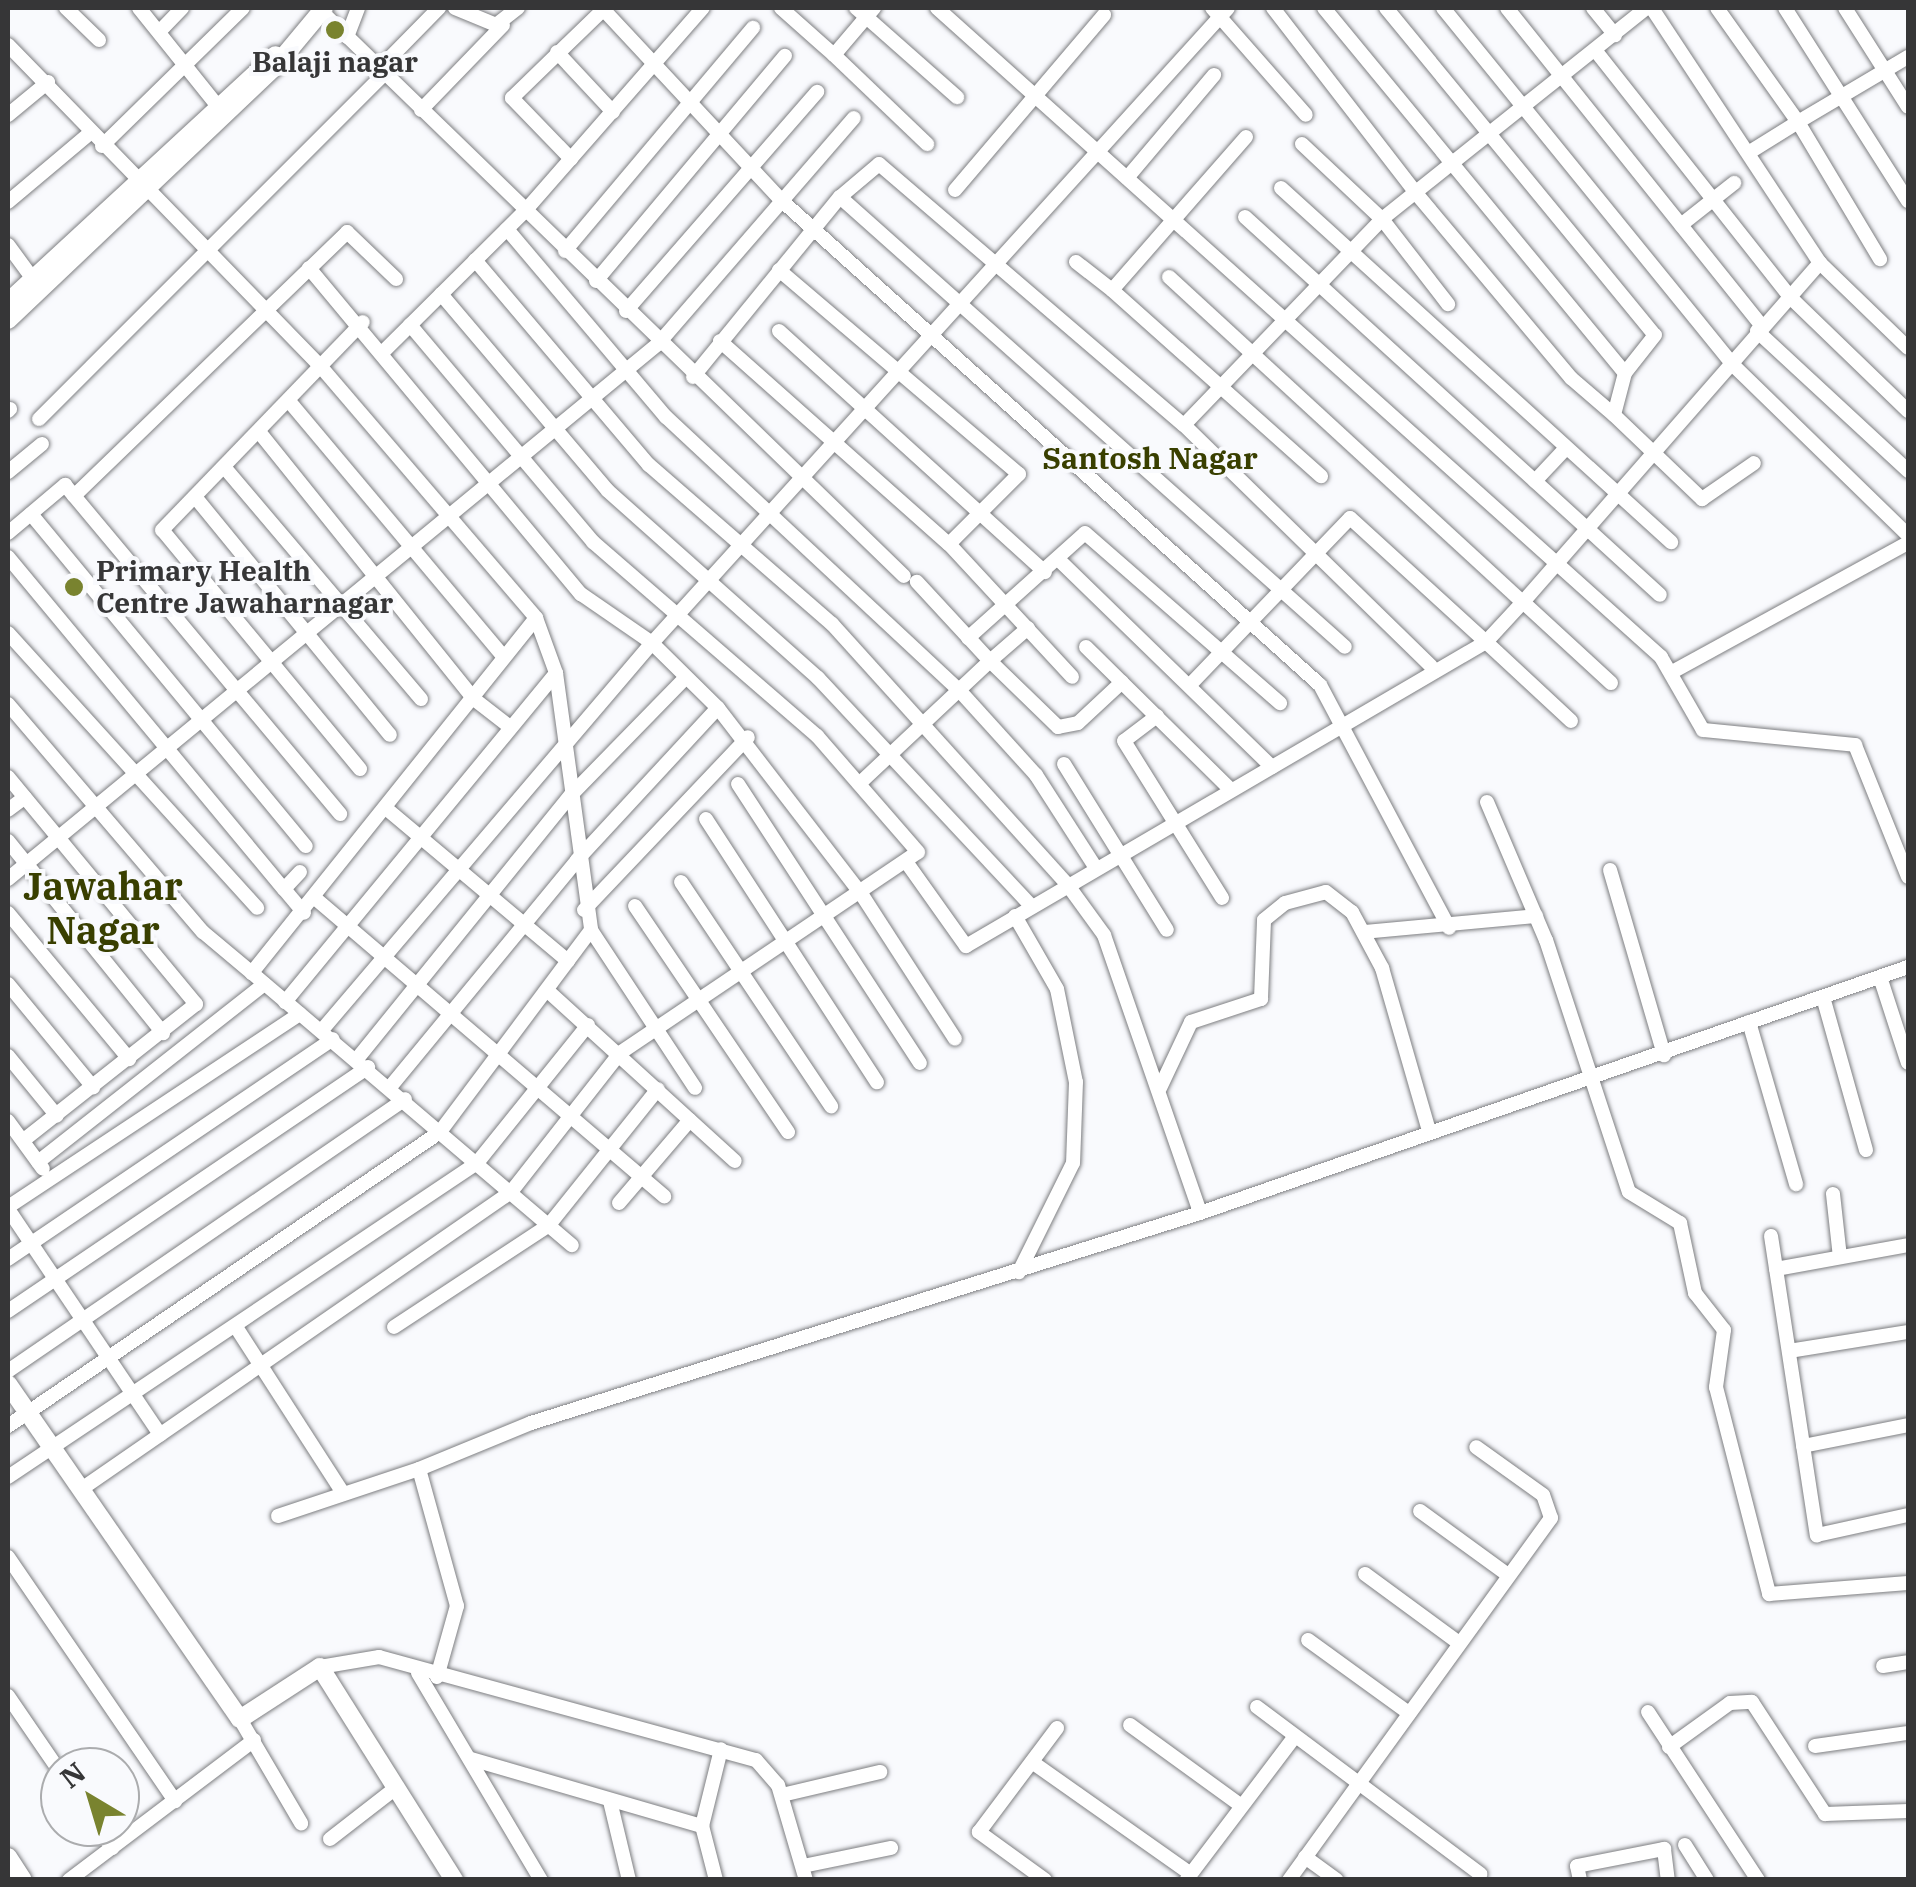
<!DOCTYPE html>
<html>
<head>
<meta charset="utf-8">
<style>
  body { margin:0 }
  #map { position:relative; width:1916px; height:1887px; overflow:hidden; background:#f9fafd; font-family:"IBM Plex Serif",serif }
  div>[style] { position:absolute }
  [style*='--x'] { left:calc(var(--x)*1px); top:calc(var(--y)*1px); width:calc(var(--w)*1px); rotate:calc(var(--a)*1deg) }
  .roads { filter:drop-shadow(0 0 2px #7d7e81) drop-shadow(0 0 2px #7d7e81) }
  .minor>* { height:14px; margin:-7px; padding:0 7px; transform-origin:7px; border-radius:7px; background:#fff }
  .tertiary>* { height:18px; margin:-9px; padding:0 9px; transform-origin:9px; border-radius:9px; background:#fff }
  .dots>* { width:28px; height:28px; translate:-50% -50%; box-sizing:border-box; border:5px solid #f9fafd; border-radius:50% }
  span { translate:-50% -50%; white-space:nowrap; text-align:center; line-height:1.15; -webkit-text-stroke:8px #f9fafd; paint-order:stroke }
  .poi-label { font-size:28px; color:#363637; font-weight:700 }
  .left { translate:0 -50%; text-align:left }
  .neighbourhood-label { font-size:30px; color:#393f00; font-weight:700 }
  .district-label { font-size:38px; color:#393f00; font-weight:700 }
  .frame { position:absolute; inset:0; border:10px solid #363637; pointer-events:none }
  .north { position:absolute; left:40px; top:1747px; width:100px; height:100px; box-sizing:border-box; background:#f9fafd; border:2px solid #abacae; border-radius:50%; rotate:322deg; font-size:28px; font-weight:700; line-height:40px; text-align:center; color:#363637 }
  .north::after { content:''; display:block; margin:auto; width:35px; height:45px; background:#79832f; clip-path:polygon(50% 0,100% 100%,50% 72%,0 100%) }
</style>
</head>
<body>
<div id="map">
  <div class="roads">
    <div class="minor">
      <div style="--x:66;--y:8;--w:46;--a:44.1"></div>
      <div style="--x:139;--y:8;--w:123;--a:51.3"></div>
      <div style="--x:318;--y:8;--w:816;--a:44.11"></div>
      <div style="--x:455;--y:8;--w:44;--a:22.5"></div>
      <div style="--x:496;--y:25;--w:28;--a:-38"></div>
      <div style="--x:602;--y:8;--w:262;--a:47"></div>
      <div style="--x:781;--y:200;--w:725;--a:41.98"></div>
      <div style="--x:1320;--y:685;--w:275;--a:62"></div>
      <div style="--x:781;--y:8;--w:71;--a:41.6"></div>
      <div style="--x:834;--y:55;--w:62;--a:-49.6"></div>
      <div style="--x:856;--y:8;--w:135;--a:41.4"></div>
      <div style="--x:937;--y:8;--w:972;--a:41.87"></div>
      <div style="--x:1661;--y:657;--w:84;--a:60.1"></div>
      <div style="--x:1703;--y:730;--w:153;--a:5.6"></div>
      <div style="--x:1855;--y:745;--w:142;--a:68.1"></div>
      <div style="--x:1212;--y:8;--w:142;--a:48.7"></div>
      <div style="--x:1273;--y:8;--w:232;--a:52.3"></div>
      <div style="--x:1415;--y:192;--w:243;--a:50"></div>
      <div style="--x:1571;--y:378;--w:57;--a:40.7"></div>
      <div style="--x:1324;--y:8;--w:473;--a:50.5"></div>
      <div style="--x:1386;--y:8;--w:423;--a:50.6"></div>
      <div style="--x:1655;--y:335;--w:48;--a:128.3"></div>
      <div style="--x:1625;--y:373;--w:43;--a:104.7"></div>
      <div style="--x:1614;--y:415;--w:122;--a:43.7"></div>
      <div style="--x:1702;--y:499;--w:63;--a:-34.7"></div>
      <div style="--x:1443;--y:8;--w:457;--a:50.9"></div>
      <div style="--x:1731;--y:363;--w:247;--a:44.2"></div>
      <div style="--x:1507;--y:8;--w:408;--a:51.3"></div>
      <div style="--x:1593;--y:8;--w:35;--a:51"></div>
      <div style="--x:1717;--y:8;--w:140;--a:54.6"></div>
      <div style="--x:1798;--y:122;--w:128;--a:-30.6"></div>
      <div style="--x:1785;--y:8;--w:229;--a:57.5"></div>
      <div style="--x:1845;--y:8;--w:117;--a:57.5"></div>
      <div style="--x:159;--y:32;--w:33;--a:-46"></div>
      <div style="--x:347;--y:37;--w:31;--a:-69"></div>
      <div style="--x:8;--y:45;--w:450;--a:45.8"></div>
      <div style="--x:322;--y:368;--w:329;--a:49.4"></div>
      <div style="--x:536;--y:618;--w:59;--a:70"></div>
      <div style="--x:556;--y:673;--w:259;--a:82.2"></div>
      <div style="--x:591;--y:930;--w:252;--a:126.8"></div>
      <div style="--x:440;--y:1132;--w:523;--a:145.76"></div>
      <div style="--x:1595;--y:50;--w:315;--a:51.7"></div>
      <div style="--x:1790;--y:297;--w:164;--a:44"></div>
      <div style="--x:557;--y:52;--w:82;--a:47"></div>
      <div style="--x:834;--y:55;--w:129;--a:43.7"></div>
      <div style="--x:379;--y:69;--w:86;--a:-45.5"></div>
      <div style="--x:421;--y:110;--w:118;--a:-46"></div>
      <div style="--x:8;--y:115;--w:52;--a:-39.5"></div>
      <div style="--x:1246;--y:137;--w:203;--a:131.2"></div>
      <div style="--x:1112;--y:290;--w:280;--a:41.7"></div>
      <div style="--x:1302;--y:144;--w:110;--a:43.2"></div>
      <div style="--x:1382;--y:219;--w:108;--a:52.2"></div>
      <div style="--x:102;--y:146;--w:197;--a:-44.4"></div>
      <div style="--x:1753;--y:150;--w:53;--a:-31.9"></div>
      <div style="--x:1798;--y:122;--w:160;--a:59.1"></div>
      <div style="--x:571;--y:159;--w:85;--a:-134"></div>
      <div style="--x:512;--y:98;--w:129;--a:-44.1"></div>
      <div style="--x:1127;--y:178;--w:135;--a:-49.8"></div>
      <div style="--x:1281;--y:188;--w:527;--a:42.23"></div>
      <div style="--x:955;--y:190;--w:230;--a:-49.6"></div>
      <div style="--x:840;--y:197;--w:676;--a:41.7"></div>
      <div style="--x:8;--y:202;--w:109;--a:-40.1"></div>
      <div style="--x:1245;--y:217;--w:561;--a:42.33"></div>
      <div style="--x:1681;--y:225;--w:68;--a:-38.4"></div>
      <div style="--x:507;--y:229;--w:246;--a:49.8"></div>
      <div style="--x:666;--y:417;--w:399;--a:43"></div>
      <div style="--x:958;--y:689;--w:116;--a:47.8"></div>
      <div style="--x:1036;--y:775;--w:111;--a:57.2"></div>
      <div style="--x:8;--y:245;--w:42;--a:53.7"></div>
      <div style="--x:565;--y:251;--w:292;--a:-49.9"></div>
      <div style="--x:475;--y:260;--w:269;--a:49.7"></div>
      <div style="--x:649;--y:465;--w:242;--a:41"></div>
      <div style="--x:832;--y:624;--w:350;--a:47.9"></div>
      <div style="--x:1067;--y:884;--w:63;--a:54"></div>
      <div style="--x:1104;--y:935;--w:294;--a:70.9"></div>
      <div style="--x:1076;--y:262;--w:46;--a:37.9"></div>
      <div style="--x:1820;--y:263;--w:122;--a:44"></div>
      <div style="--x:309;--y:268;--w:425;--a:50.2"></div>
      <div style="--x:581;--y:594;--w:86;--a:34.6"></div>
      <div style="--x:652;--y:643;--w:857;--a:-47.79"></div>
      <div style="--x:779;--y:270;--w:315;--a:40.4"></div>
      <div style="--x:1019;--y:474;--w:99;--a:135"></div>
      <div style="--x:1169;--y:277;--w:481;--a:42.6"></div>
      <div style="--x:1523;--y:602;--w:54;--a:132.8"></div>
      <div style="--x:1486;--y:642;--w:184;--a:-137.6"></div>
      <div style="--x:1350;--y:518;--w:231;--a:133.8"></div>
      <div style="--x:596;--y:281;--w:294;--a:-50"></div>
      <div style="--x:441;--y:294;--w:258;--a:49.7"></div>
      <div style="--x:608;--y:491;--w:281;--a:41.7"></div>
      <div style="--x:818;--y:678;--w:312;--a:46.9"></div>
      <div style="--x:626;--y:311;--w:291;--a:-48.9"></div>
      <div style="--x:779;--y:331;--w:359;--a:42.2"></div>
      <div style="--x:1757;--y:331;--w:206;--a:42.8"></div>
      <div style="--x:720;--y:341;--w:306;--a:41.6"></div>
      <div style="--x:949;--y:544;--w:181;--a:47.2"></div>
      <div style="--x:384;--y:351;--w:199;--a:-44.8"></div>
      <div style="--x:525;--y:211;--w:270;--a:-48.8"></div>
      <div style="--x:693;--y:377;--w:232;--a:-50.8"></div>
      <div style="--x:840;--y:197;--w:51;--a:-40.2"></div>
      <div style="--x:879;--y:164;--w:401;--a:40.6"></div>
      <div style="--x:1184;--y:425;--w:345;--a:44.3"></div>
      <div style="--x:289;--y:401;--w:334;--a:50"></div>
      <div style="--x:8;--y:411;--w:3;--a:-45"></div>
      <div style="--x:39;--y:419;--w:488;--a:-45"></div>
      <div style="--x:1184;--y:425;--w:286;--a:-46.1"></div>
      <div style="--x:1382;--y:219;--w:338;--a:-38.6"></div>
      <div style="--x:260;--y:433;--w:341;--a:51.2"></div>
      <div style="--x:474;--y:699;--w:46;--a:37.9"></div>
      <div style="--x:225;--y:468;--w:303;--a:49.7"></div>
      <div style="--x:8;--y:472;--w:44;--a:-39.5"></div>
      <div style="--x:1535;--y:481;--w:45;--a:-46.8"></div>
      <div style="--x:74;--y:496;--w:380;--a:-44"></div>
      <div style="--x:347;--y:232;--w:68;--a:43.8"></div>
      <div style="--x:196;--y:498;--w:306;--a:50.7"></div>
      <div style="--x:31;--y:514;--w:431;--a:50.4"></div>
      <div style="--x:8;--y:533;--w:75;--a:-40.1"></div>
      <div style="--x:65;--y:485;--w:429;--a:50.1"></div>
      <div style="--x:8;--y:557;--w:432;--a:50.3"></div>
      <div style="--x:1059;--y:560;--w:297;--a:44.2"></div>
      <div style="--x:536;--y:618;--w:455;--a:128.7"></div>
      <div style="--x:252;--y:973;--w:420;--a:40.4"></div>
      <div style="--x:1028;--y:628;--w:50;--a:139"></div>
      <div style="--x:990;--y:661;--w:95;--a:44.1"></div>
      <div style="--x:1058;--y:727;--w:20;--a:-11"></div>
      <div style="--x:1078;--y:723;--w:60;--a:-43"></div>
      <div style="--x:8;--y:633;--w:371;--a:47.8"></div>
      <div style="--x:968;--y:638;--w:157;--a:-41.9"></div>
      <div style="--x:1085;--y:533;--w:259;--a:41.1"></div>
      <div style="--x:1086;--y:647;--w:204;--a:44.6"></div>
      <div style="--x:1674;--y:671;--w:267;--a:-28.7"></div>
      <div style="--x:1611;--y:683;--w:120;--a:-137.4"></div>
      <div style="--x:1523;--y:602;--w:451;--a:-48.8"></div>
      <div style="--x:1820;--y:263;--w:305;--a:-123.4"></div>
      <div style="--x:8;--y:704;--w:300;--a:49.5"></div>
      <div style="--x:203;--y:932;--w:64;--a:39.9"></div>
      <div style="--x:1157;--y:716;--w:41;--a:142.9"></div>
      <div style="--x:1124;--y:741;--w:185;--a:58"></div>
      <div style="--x:1064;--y:764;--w:195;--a:58.2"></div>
      <div style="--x:360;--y:769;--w:310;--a:-129.6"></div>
      <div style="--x:162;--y:530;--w:289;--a:-46"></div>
      <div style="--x:8;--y:777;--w:295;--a:50.4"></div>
      <div style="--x:196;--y:1004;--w:219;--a:141.7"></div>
      <div style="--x:860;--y:783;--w:178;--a:-43.2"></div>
      <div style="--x:990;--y:661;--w:108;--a:-132.7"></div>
      <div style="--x:738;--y:784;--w:333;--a:56.9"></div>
      <div style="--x:1487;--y:802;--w:150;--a:66.9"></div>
      <div style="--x:1546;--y:940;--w:265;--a:71.8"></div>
      <div style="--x:1629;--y:1192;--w:60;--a:31.3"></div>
      <div style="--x:1680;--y:1223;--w:72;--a:77.9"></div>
      <div style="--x:1695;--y:1293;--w:47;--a:51.9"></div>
      <div style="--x:1724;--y:1330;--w:58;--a:98"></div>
      <div style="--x:1716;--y:1387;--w:214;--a:75.6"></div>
      <div style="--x:1769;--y:1594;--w:139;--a:-4.5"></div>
      <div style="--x:8;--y:810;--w:21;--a:-37"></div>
      <div style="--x:388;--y:810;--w:235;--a:40"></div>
      <div style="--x:706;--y:819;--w:314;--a:57"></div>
      <div style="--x:8;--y:841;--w:247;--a:51.1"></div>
      <div style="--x:907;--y:863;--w:102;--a:54.6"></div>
      <div style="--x:966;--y:946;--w:602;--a:-30.31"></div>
      <div style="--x:1486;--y:642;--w:116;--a:42.9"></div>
      <div style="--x:1610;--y:870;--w:193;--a:73.7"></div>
      <div style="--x:300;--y:872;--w:23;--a:133"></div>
      <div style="--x:284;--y:889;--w:31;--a:50"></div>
      <div style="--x:8;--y:879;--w:842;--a:-39.46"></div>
      <div style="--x:658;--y:344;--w:299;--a:-49.1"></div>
      <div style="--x:681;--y:882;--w:270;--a:56.2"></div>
      <div style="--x:316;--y:899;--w:458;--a:40.5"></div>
      <div style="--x:635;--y:906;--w:273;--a:55.9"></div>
      <div style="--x:584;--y:910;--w:238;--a:-46.5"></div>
      <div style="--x:8;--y:913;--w:190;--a:50.3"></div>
      <div style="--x:1015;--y:916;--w:84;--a:60.1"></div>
      <div style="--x:1057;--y:989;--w:95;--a:78.5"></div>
      <div style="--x:1076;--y:1082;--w:81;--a:92.1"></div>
      <div style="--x:1073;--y:1163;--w:122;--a:116.4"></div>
      <div style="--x:591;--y:930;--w:189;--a:56.6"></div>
      <div style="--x:1364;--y:932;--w:173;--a:-5.3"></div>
      <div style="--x:1881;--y:980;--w:87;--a:72"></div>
      <div style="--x:8;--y:984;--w:134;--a:50.5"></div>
      <div style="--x:549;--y:992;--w:251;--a:42.3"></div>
      <div style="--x:1823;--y:997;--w:159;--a:74.3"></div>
      <div style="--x:285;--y:1002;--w:426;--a:-50.5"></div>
      <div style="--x:1749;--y:1022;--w:169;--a:73.8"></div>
      <div style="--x:322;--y:1030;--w:509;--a:-49.55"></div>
      <div style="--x:652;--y:643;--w:93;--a:44.6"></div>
      <div style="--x:8;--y:1056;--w:77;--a:50.8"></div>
      <div style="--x:357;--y:1059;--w:340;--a:-51"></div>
      <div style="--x:571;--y:795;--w:163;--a:-45.7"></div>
      <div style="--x:391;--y:1086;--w:293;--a:-50.5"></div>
      <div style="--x:577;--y:860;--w:207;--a:-47.2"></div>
      <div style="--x:718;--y:708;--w:236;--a:52.4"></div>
      <div style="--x:862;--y:895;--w:171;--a:57.1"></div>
      <div style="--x:1160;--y:1088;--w:73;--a:-64.8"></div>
      <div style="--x:1191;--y:1022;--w:74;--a:-18.2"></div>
      <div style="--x:1261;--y:999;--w:79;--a:-87.8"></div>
      <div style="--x:1264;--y:920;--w:27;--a:-39"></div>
      <div style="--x:1285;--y:903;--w:42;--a:-15"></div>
      <div style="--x:1326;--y:892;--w:33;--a:38"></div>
      <div style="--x:1352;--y:912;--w:64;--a:61.8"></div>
      <div style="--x:1382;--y:968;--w:170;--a:73.9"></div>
      <div style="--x:8;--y:1121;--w:59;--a:53.9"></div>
      <div style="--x:38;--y:1162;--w:288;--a:-38.2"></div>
      <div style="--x:1833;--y:1194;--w:63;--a:83.7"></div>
      <div style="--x:619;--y:1203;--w:109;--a:-49.5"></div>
      <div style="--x:8;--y:1207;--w:350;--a:-33.5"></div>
      <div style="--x:8;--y:1209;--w:272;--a:56"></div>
      <div style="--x:1771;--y:1236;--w:303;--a:81.3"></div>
      <div style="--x:1817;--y:1535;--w:93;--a:-12.4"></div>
      <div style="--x:8;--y:1259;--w:392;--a:-34.1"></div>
      <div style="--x:1776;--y:1269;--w:134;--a:-10.3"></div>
      <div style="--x:8;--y:1311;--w:435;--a:-34.1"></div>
      <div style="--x:236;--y:1327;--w:194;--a:57.2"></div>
      <div style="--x:394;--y:1327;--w:186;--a:-33.3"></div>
      <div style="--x:549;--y:1225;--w:174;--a:-51.3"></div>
      <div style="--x:1789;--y:1351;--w:121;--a:-9.1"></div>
      <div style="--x:8;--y:1371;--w:481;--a:-34.4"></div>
      <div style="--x:1803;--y:1446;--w:107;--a:-11.3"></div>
      <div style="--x:8;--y:1477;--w:564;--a:-33.8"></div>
      <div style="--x:477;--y:1163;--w:177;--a:-51.2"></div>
      <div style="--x:80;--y:1490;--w:524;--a:-34.66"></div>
      <div style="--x:511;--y:1192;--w:177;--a:-51.9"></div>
      <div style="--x:620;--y:1053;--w:359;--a:-34"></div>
      <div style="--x:918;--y:852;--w:154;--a:-131"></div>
      <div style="--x:817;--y:736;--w:296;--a:-139.1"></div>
      <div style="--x:593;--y:542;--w:284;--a:-130.1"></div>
      <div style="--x:1420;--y:1511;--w:109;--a:36"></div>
      <div style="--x:278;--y:1516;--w:149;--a:-18.4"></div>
      <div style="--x:8;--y:1557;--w:296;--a:55.6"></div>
      <div style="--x:1365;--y:1574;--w:117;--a:36.3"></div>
      <div style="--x:1308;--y:1640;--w:125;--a:35.9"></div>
      <div style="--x:1883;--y:1666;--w:25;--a:-9"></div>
      <div style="--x:320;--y:1667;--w:60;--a:-9.6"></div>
      <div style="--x:379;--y:1657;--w:391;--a:15.3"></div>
      <div style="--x:756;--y:1760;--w:33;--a:49"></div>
      <div style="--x:778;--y:1785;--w:99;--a:73.6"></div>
      <div style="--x:418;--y:1673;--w:241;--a:59.3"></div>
      <div style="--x:437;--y:1677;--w:74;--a:-74.3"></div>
      <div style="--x:457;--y:1606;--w:142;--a:-105.5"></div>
      <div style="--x:419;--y:1469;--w:121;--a:-22.3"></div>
      <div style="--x:531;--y:1423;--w:701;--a:-17.43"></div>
      <div style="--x:1200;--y:1213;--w:750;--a:-19.16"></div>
      <div style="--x:8;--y:1696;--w:92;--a:55.6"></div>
      <div style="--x:1257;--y:1707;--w:279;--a:36.8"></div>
      <div style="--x:1648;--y:1712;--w:201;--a:56.8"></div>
      <div style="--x:240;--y:1719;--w:121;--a:59.6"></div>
      <div style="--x:1130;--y:1725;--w:136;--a:36"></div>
      <div style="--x:1815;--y:1746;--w:94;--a:-8"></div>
      <div style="--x:1669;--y:1747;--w:75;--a:-35.8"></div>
      <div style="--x:1730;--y:1703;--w:22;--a:-3"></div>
      <div style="--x:1752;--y:1702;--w:134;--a:56.9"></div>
      <div style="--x:1825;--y:1814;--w:83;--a:-2.1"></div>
      <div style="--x:471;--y:1759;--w:241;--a:16.2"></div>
      <div style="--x:1032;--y:1762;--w:194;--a:35.2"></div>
      <div style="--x:782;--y:1795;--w:101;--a:-13.2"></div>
      <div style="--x:610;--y:1801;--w:81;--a:76.5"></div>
      <div style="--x:97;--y:1827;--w:26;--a:54"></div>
      <div style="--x:330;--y:1839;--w:85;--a:-37.8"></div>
      <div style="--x:1685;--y:1845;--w:41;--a:57.8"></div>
      <div style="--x:1305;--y:1857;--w:39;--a:36"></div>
      <div style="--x:803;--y:1866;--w:90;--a:-11.6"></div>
      <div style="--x:1187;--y:1879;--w:179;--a:-52.9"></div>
      <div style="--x:69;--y:1880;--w:232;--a:-37.1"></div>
      <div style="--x:716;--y:1880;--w:56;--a:-104.5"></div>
      <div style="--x:702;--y:1826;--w:79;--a:-76.1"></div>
      <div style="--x:1045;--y:1880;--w:82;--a:-144"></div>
      <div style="--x:979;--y:1832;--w:130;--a:-53.1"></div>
      <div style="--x:1289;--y:1880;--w:447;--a:-54.1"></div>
      <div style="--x:1551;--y:1518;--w:24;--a:-109"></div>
      <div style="--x:1543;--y:1495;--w:82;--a:-144.4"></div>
      <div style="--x:1580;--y:1880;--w:14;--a:-102"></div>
      <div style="--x:1577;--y:1866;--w:89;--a:-11.1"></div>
      <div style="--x:1664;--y:1849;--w:31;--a:83"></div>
    </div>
    <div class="tertiary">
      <div style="--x:8;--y:302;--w:364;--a:-42.7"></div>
      <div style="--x:8;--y:320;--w:366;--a:-43.5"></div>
      <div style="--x:274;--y:68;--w:78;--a:-50.2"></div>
      <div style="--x:8;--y:1384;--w:407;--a:55.3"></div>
      <div style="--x:240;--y:1719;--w:95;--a:-33"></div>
      <div style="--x:320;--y:1667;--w:252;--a:57.8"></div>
      <div style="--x:8;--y:1857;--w:27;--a:57"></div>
    </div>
  </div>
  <div class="dots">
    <div style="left:335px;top:30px;background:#79832f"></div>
    <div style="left:74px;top:587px;background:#79832f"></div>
  </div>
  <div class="poi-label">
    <span style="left:335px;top:62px">Balaji nagar</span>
    <span class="left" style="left:96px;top:587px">Primary Health<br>Centre Jawaharnagar</span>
  </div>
  <div class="neighbourhood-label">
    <span style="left:1150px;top:458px">Santosh Nagar</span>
  </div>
  <div class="district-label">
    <span style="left:103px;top:908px">Jawahar<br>Nagar</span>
  </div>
  <div class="frame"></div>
  <div class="north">N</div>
</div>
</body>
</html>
